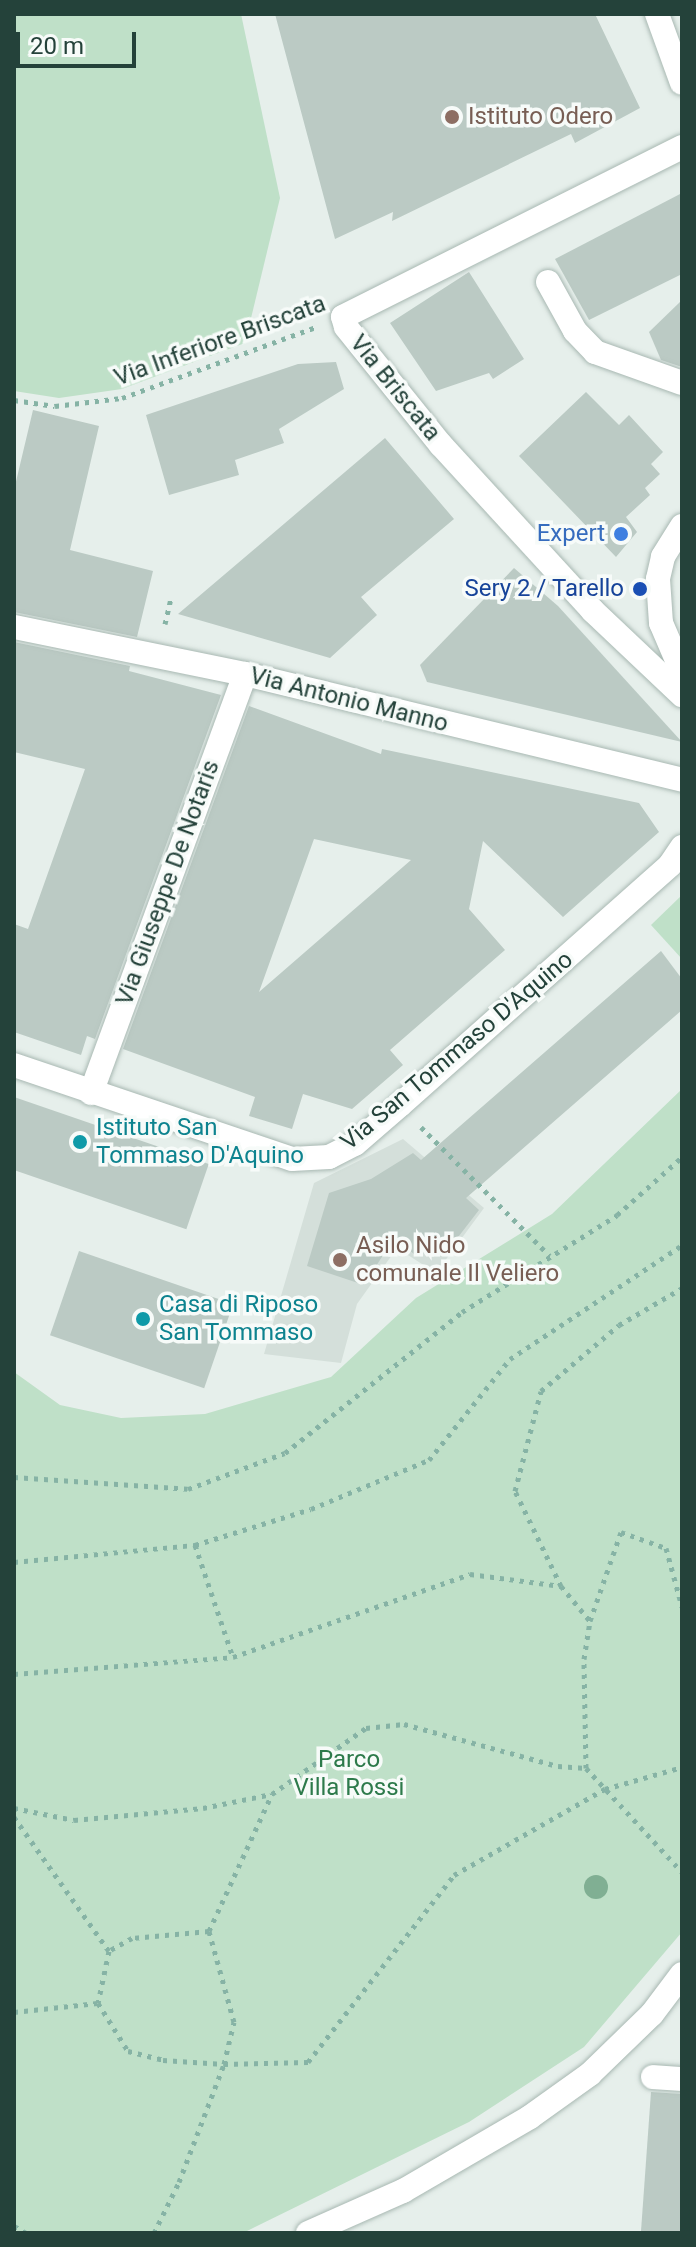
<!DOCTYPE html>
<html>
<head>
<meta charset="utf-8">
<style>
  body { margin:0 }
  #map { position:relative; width:696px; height:2247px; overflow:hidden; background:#e6efeb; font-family:Roboto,sans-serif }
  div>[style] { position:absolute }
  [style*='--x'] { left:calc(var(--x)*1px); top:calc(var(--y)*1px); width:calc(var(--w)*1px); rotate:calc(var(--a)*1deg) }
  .built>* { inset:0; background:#d4dfda }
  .green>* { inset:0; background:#bfe0c8 }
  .building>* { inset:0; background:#bbcac4; transform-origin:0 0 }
  .path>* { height:5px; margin-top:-2.5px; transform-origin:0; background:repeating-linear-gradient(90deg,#86b3a5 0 4px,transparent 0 10px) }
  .roads { filter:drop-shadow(0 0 2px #a8b8b2) drop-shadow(0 0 2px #a8b8b2) }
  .minor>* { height:24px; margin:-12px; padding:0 12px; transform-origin:12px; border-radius:12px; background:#fff }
  .trees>* { width:24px; height:24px; margin:-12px; border-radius:50%; background:#80af93 }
  .dots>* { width:22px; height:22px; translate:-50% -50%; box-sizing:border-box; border:4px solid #f7fbf9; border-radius:50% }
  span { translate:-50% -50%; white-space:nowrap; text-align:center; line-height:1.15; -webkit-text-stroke:7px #f7fbf9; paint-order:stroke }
  .education-label { font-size:24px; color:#785e54 }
  .left { translate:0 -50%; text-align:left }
  .street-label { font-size:24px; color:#24423a }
  .shop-label { font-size:24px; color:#366cbe }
  .right { translate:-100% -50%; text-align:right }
  .transit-label { font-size:24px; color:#164399 }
  .culture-label { font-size:24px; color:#0d838f }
  .park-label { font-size:24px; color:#2d7a4b }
  .frame { position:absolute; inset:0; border:16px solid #24423a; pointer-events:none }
  .scale { position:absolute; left:16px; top:32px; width:120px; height:36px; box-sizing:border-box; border:4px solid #24423a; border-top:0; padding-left:10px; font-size:24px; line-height:28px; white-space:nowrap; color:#24423a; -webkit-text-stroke:6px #f7fbf9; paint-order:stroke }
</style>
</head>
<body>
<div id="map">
  <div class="built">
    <div style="clip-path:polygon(403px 1139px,484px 1208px,436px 1273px,397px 1248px,357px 1304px,341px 1363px,264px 1354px,314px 1183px)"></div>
  </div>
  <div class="green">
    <div style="clip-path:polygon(14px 14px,241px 14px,280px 198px,245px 343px,122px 389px,59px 398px,14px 391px)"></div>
    <div style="clip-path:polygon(682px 895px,682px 959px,651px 925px)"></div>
    <div style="clip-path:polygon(682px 1089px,682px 1932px,584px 2047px,469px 2122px,243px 2233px,14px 2233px,14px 1372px,60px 1405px,121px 1418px,205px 1414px,331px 1377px,416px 1298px,552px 1214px)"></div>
  </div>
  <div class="building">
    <div style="clip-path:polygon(275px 14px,595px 14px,640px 108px,575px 143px,571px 134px,392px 221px,393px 212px,335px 239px)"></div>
    <div style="clip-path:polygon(682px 193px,682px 274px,589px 320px,555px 259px)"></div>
    <div style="clip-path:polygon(469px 272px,524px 359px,493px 379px,489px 373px,436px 391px,390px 323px)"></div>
    <div style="clip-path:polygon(682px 300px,682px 367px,661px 360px,649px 332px)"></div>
    <div style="clip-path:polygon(336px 362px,344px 389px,279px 429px,284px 443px,235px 460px,239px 475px,169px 495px,146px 415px,298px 364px)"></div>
    <div style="clip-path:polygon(586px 392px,619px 425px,629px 415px,663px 452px,651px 464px,660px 474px,645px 488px,650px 495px,626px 517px,637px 532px,616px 557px,519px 456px)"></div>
    <div style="clip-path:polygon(33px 410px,99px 426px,70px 550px,153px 571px,137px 637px,14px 612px,14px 490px)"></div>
    <div style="clip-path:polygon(385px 438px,454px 519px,361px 597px,377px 615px,330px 658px,178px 614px)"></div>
    <div style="clip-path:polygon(514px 568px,558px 606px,682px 742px,427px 682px,420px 665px)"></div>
    <div style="clip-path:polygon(14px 642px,130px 666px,129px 671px,221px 695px,95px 1039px,87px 1036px,81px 1055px,14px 1032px,14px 924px,28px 929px,85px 769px,14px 752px)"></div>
    <div style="clip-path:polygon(evenodd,249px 706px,381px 754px,382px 749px,639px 803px,659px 832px,563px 917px,483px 841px,469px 909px,505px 950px,390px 1050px,403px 1065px,352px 1109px,303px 1094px,292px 1129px,249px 1116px,255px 1097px,123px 1049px,249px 706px,314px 839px,411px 860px,259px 992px,314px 839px)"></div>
    <div style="clip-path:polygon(661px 951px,682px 979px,682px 1010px,466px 1198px,479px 1210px,445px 1254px,424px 1237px,414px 1254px,394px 1238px,364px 1285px,307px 1266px,329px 1193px,371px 1179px,413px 1153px,421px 1160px)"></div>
    <div style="left:14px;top:1097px;width:206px;height:69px;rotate:19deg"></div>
    <div style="left:79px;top:1251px;width:163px;height:89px;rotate:19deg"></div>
    <div style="clip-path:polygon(651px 2092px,682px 2094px,682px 2233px,641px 2231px)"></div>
  </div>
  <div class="path">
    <div style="--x:14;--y:400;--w:41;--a:8.3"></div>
    <div style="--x:55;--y:406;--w:67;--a:-6.8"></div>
    <div style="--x:122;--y:398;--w:207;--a:-20.1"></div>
    <div style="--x:165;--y:624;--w:27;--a:-77"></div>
    <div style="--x:421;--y:1127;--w:182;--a:45"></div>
    <div style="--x:14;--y:1477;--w:174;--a:3.9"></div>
    <div style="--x:188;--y:1489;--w:103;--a:-20.4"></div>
    <div style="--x:285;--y:1453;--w:226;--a:-38.5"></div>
    <div style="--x:462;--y:1312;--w:183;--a:-32"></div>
    <div style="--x:617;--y:1215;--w:87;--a:-41.7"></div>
    <div style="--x:195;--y:1545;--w:118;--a:71.3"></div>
    <div style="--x:14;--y:1562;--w:182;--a:-5.4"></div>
    <div style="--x:195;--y:1545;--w:121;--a:-17.2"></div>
    <div style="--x:311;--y:1509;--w:128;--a:-22.6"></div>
    <div style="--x:429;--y:1460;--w:129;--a:-51.3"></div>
    <div style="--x:510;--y:1359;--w:206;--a:-33.5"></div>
    <div style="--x:561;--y:1586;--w:106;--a:-115.8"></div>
    <div style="--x:515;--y:1491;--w:103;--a:-75.4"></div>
    <div style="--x:541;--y:1391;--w:102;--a:-40.2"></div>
    <div style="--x:619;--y:1325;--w:73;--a:-30.4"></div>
    <div style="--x:14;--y:1674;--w:220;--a:-4.4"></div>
    <div style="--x:233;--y:1657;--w:251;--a:-19.3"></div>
    <div style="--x:470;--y:1574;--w:92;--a:7.5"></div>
    <div style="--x:561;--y:1586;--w:45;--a:50.4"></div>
    <div style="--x:586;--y:1768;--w:142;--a:47.3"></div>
    <div style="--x:14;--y:1808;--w:61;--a:11.3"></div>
    <div style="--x:74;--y:1820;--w:130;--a:-5.3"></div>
    <div style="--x:203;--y:1808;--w:70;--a:-11.5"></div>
    <div style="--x:272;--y:1794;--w:115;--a:-35.1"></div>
    <div style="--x:366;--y:1728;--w:38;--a:-6"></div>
    <div style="--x:404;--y:1724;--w:160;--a:15.3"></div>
    <div style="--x:558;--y:1766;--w:28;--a:4"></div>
    <div style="--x:586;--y:1768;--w:109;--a:-91.1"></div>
    <div style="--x:584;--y:1659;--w:38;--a:-81"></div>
    <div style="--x:590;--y:1621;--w:94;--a:-70.8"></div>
    <div style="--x:621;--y:1532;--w:48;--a:19.6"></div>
    <div style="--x:666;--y:1548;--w:61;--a:74.8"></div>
    <div style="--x:14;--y:1817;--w:164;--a:54.7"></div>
    <div style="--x:209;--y:1931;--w:151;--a:-65.3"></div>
    <div style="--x:14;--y:2012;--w:84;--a:-6.1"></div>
    <div style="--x:14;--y:2226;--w:14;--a:30"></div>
    <div style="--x:154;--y:2233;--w:57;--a:-63.9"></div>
    <div style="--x:179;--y:2182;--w:126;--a:-69.1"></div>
    <div style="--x:224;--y:2064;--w:43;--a:-76.6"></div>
    <div style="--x:234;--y:2022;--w:94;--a:-105.4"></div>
    <div style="--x:209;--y:1931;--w:77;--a:174.8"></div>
    <div style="--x:132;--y:1938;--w:26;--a:151"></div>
    <div style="--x:109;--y:1951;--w:53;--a:101.9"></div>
    <div style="--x:98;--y:2003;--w:57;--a:58"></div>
    <div style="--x:128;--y:2051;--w:36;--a:14"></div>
    <div style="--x:163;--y:2060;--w:61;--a:3.8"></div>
    <div style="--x:224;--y:2064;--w:84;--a:-1.4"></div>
    <div style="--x:308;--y:2062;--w:237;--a:-52"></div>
    <div style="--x:454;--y:1875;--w:174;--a:-29.7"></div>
    <div style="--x:605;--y:1789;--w:80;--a:-15.9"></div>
  </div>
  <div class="roads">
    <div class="minor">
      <div style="--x:657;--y:14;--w:73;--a:70.1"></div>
      <div style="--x:682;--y:147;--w:379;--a:153.4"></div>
      <div style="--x:343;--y:317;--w:10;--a:73"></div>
      <div style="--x:346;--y:327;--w:151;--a:51.2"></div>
      <div style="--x:441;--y:445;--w:224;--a:47.5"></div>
      <div style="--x:592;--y:610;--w:124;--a:43.4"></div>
      <div style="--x:548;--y:282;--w:56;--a:61.1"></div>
      <div style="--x:575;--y:331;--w:29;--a:46"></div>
      <div style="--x:595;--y:352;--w:92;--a:19.6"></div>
      <div style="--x:682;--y:526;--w:36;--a:122"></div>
      <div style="--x:663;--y:557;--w:23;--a:103"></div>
      <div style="--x:658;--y:579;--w:44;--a:86.1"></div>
      <div style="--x:661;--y:623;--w:53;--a:66.8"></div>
      <div style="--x:14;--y:627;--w:236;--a:11.5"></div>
      <div style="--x:245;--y:674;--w:450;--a:13.6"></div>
      <div style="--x:14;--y:1065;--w:293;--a:18.7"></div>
      <div style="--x:292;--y:1159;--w:37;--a:-3"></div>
      <div style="--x:329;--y:1157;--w:29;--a:-27"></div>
      <div style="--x:355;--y:1144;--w:60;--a:-40.9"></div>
      <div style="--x:400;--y:1105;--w:361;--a:-41.6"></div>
      <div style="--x:670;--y:865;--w:22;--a:-56"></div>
      <div style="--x:91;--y:1093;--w:446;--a:-69.8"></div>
      <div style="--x:653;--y:2077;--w:29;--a:4"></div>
      <div style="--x:308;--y:2233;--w:104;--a:-23.9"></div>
      <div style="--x:403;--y:2191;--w:147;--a:-30.2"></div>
      <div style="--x:530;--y:2117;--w:74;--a:-35.6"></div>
      <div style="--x:590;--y:2074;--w:86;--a:-44.1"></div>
      <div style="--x:652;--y:2014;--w:50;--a:-53.1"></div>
    </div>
  </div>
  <div class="trees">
    <div style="left:596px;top:1887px"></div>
  </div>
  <div class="dots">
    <div style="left:452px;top:117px;background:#8d6e63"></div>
    <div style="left:621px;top:534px;background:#3f7fe0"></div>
    <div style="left:640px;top:589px;background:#1a4fb4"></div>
    <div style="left:80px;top:1142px;background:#0f9aa8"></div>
    <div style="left:340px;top:1260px;background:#8d6e63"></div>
    <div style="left:143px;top:1319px;background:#0f9aa8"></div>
  </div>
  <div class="education-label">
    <span class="left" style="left:468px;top:117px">Istituto Odero</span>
    <span class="left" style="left:356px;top:1260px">Asilo Nido<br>comunale Il Veliero</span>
  </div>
  <div class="street-label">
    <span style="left:220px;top:341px;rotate:-20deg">Via Inferiore Briscata</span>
    <span style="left:395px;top:388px;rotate:51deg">Via Briscata</span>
    <span style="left:349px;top:700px;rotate:14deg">Via Antonio Manno</span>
    <span style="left:168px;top:883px;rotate:-70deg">Via Giuseppe De Notaris</span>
    <span style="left:457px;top:1051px;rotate:-40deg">Via San Tommaso D'Aquino</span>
  </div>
  <div class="shop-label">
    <span class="right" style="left:605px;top:534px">Expert</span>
  </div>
  <div class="transit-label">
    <span class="right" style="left:624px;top:589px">Sery 2 / Tarello</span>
  </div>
  <div class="culture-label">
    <span class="left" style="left:96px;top:1142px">Istituto San<br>Tommaso D'Aquino</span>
    <span class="left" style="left:159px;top:1319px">Casa di Riposo<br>San Tommaso</span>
  </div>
  <div class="park-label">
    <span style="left:349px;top:1774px">Parco<br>Villa Rossi</span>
  </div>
  <div class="frame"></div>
  <div class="scale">20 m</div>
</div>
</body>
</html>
